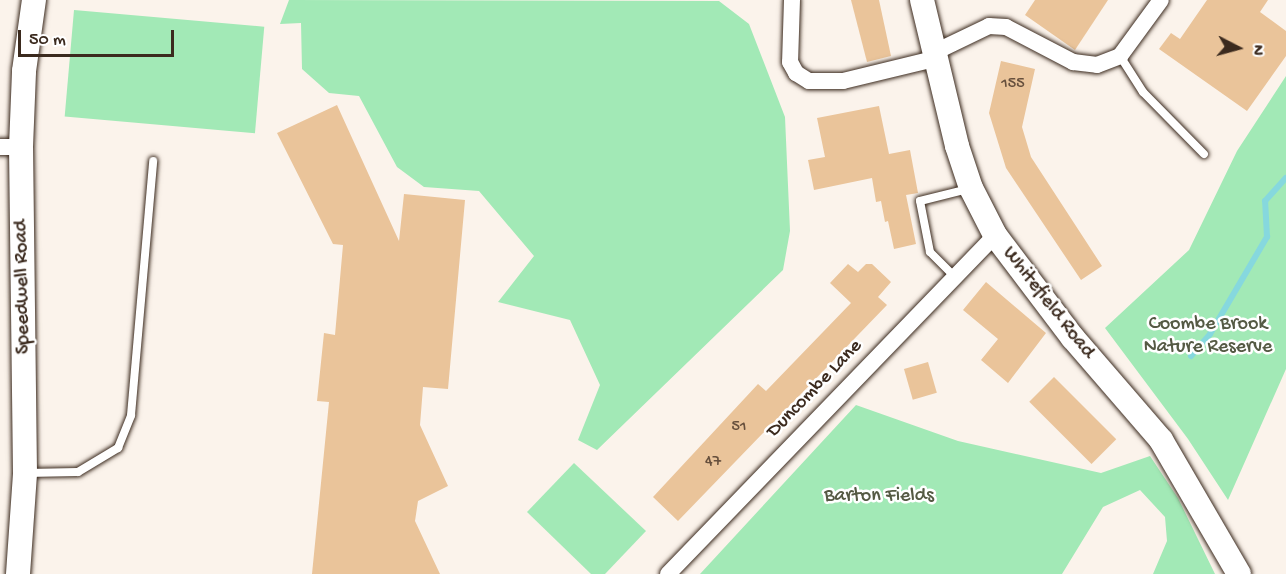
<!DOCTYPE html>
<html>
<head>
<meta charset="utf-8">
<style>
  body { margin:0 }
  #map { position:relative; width:1286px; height:574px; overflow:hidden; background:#fbf3eb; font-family:"Gochi Hand",sans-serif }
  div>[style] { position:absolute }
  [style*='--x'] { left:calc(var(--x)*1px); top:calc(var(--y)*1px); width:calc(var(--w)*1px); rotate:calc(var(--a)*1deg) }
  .green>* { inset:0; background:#a2e9b6; transform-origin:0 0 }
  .stream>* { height:6px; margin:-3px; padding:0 3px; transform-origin:3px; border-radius:3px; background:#86d8de }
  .building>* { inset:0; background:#eac49a; transform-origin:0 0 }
  .roads { filter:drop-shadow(0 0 2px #3b2a1e) drop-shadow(0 0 2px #3b2a1e) }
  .lane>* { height:8px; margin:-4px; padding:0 4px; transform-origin:4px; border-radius:4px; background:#fff }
  .street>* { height:16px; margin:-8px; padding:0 8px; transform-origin:8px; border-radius:8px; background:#fff }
  .secondary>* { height:24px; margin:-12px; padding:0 12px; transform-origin:12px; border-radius:12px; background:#fff }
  span { translate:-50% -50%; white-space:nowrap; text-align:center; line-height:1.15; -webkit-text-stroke:5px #fff; paint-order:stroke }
  .number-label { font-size:16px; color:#67503d }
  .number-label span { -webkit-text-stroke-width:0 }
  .street-label { font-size:20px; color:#3b2a1e }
  .park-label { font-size:20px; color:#555a44 }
  .north { position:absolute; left:1208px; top:18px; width:60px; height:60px; -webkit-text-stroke:4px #fff; paint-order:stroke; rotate:96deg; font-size:16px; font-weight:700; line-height:24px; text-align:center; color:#3b2a1e }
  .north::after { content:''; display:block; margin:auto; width:21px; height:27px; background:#3b2a1e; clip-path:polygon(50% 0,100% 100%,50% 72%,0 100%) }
  .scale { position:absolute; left:18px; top:30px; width:156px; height:27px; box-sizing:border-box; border:3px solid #3b2a1e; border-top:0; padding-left:8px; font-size:18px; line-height:21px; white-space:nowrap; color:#3b2a1e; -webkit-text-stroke:4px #fff; paint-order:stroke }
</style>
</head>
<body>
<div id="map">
  <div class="green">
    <div style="clip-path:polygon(289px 0,719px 1px,749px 24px,785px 117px,790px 231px,783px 270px,597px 450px,578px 440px,600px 385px,570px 320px,498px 302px,534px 256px,479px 191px,424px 187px,397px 167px,359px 96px,329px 93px,302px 69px,301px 23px,280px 24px)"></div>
    <div style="left:74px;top:10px;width:191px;height:107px;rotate:5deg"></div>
    <div style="clip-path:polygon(1286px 76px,1286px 369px,1228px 500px,1188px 439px,1105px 328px,1189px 250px,1237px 151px)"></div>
    <div style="clip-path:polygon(856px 405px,958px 441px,1101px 473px,1150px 456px,1178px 498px,1215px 574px,1153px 574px,1167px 541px,1165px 517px,1140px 490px,1103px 507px,1062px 574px,700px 574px)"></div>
    <div style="clip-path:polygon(574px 463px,646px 531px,605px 574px,591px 574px,527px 512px)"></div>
  </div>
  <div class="stream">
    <div style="--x:1191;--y:356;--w:29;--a:-49"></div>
    <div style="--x:1210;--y:334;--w:113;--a:-59.6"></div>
    <div style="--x:1267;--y:237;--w:36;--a:-93"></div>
    <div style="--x:1265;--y:201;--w:31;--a:-48"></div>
  </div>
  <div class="building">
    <div style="clip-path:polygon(851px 0,879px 0,891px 56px,867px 62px)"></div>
    <div style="clip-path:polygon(1035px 0,1108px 0,1075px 50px,1025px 15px)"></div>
    <div style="clip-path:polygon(1207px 0,1268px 0,1260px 12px,1286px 31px,1286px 56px,1247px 111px,1159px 49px,1171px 33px,1180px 39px)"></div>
    <div style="clip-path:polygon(1001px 61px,1035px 69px,1022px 127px,1031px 157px,1102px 266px,1081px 280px,1006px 168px,989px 113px)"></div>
    <div style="clip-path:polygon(337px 105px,399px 241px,404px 194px,465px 200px,448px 389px,423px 387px,420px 425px,448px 486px,418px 501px,415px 521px,440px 574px,312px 574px,329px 402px,317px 401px,324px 333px,335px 335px,343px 245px,333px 244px,277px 133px)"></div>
    <div style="clip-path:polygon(879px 106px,889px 154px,910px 150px,918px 193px,906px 195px,916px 244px,894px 249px,888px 221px,885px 222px,881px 201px,876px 202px,872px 178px,814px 190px,808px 160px,825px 157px,817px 118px)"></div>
    <div style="clip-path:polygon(848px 264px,858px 272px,866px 264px,872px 264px,891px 282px,878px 297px,887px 305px,678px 521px,653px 497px,758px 384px,766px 391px,851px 303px,830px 283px)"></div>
    <div style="clip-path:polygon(986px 282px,1046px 333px,1008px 383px,981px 360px,998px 339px,963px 310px)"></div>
    <div style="left:928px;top:362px;width:32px;height:25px;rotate:74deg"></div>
    <div style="left:1054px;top:377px;width:88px;height:35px;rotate:45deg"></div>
  </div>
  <div class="roads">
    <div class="lane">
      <div style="--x:1120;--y:56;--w:43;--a:57.4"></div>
      <div style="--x:1143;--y:92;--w:87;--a:45.5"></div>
      <div style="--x:954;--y:276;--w:34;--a:-135"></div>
      <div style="--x:930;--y:252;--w:52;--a:-101.1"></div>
      <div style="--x:920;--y:201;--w:49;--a:-14"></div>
      <div style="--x:26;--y:473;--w:52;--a:-1.1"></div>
      <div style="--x:78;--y:472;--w:47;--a:-31"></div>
      <div style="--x:118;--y:448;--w:35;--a:-68"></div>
      <div style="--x:131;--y:415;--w:255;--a:-85"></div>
    </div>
    <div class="street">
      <div style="--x:792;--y:0;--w:62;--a:91.8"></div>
      <div style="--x:790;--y:62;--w:13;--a:61"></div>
      <div style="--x:796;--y:73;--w:15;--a:32"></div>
      <div style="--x:809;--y:81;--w:34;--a:0"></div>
      <div style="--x:843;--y:81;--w:94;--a:-13.6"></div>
      <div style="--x:933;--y:53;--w:62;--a:-25.7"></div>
      <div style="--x:989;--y:26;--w:17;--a:3"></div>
      <div style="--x:1006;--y:27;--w:76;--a:27.6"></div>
      <div style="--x:1073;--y:62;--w:24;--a:7"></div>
      <div style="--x:1097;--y:65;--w:25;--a:-21"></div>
      <div style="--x:1120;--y:56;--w:69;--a:-53.8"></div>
      <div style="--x:0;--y:147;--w:21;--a:0"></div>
      <div style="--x:668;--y:574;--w:471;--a:-46"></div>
    </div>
    <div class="secondary">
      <div style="--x:922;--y:0;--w:150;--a:76.5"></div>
      <div style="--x:957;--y:146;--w:44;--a:71.6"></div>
      <div style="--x:971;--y:188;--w:53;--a:62.9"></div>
      <div style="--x:995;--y:235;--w:129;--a:52.9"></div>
      <div style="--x:1073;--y:338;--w:135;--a:49.2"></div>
      <div style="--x:1161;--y:440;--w:155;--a:59.8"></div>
      <div style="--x:18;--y:574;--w:101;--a:-86"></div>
      <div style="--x:25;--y:473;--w:326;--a:-90.7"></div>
      <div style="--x:21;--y:147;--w:76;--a:-87.7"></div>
      <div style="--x:24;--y:71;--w:72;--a:-82"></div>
    </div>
  </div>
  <div class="number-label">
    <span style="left:1013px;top:85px">155</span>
    <span style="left:739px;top:428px">51</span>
    <span style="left:713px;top:463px">47</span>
  </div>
  <div class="street-label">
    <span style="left:23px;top:287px;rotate:-91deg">Speedwell Road</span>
    <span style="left:1048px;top:303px;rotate:52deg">Whitefield Road</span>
    <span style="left:815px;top:389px;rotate:-46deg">Duncombe Lane</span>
  </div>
  <div class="park-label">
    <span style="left:1208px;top:336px">Coombe Brook<br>Nature Reserve</span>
    <span style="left:879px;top:496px">Barton Fields</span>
  </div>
  <div class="north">N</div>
  <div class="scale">50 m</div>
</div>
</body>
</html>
